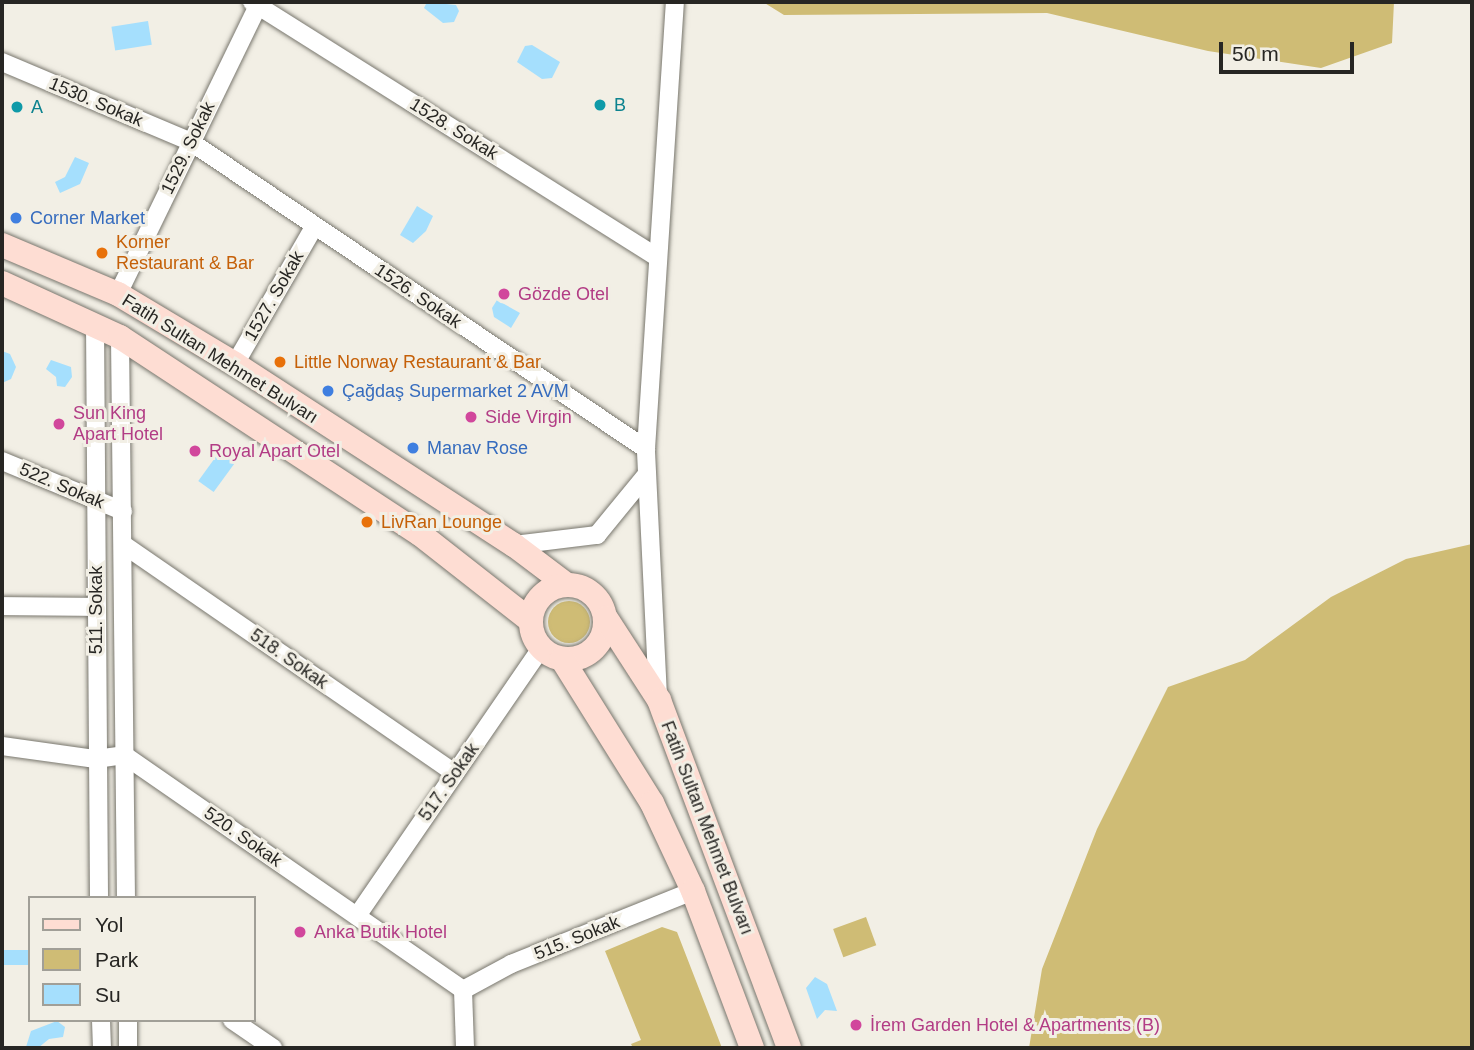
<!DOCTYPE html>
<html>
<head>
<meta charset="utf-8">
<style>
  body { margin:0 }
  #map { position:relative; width:1474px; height:1050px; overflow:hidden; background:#f2efe5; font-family:Arial,sans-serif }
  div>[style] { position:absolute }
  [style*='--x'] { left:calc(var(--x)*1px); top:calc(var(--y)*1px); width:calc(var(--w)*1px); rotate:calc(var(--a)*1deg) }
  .green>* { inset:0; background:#cfbc75; transform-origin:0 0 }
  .round { border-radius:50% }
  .water>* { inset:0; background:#a5dffd; transform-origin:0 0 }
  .roads { filter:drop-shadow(0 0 2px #78766d) drop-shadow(0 0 2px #78766d) }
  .minor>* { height:18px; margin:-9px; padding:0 9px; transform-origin:9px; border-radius:9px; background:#fff }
  .secondary>* { height:24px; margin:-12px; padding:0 12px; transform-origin:12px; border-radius:12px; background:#feddd3 }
  .secondary>.ring { margin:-12px; padding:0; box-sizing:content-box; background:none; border:24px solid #feddd3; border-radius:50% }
  .dots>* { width:19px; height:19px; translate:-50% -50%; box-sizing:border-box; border:4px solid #f2efe5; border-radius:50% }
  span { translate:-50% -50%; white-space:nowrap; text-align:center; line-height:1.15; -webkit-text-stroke:6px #f2efe5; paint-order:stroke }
  .street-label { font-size:18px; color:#272623 }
  .culture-label { font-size:18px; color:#0d838f }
  .left { translate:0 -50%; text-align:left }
  .shop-label { font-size:18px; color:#366cbe }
  .food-label { font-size:18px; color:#c56008 }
  .hotel-label { font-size:18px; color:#b23c85 }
  .frame { position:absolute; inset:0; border:4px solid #272623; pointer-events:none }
  .legend { position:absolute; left:28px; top:896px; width:228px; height:126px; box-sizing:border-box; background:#f2efe5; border:2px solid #a19f97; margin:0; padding:9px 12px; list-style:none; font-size:21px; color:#272623 }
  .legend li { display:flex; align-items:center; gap:14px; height:35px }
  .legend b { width:35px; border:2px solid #a19f97 }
  .scale { position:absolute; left:1219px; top:42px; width:135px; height:32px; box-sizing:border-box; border:4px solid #272623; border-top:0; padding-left:9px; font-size:21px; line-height:24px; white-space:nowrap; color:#272623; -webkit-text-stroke:5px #f2efe5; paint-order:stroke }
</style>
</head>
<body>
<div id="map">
  <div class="green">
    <div style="clip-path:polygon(763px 2px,1394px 2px,1392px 43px,1321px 68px,1208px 51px,1047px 13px,784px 15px)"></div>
    <div style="clip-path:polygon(1472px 544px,1472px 1048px,1029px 1048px,1042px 969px,1097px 829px,1168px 687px,1245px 660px,1331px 597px,1406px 559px)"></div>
    <div class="round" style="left:548px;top:601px;width:42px;height:42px"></div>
    <div style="left:866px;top:917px;width:30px;height:35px;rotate:70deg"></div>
    <div style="clip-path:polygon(662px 927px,677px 932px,722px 1048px,633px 1048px,631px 1044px,641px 1040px,605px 951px)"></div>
  </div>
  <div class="water">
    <div style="clip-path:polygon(427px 2px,456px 5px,459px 11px,454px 22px,443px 23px,424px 8px)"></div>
    <div style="left:148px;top:21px;width:24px;height:37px;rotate:81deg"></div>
    <div style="clip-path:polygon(532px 45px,560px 62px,552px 78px,542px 79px,517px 62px,525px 46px)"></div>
    <div style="clip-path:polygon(75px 157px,89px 163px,80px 184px,60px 193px,55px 182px,65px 177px)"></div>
    <div style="clip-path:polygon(417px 206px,433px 216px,426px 231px,413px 243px,400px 235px)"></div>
    <div style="clip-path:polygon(497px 300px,520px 313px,511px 328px,494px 317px,492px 308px)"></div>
    <div style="clip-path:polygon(2px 351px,10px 354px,16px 367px,11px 379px,2px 383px)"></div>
    <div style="clip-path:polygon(51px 360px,71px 367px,72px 377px,65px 387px,57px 386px,56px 377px,46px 369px)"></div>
    <div style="left:220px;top:451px;width:19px;height:37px;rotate:36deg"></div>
    <div style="left:2px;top:950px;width:28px;height:15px"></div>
    <div style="clip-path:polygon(815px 977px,827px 984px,837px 1011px,825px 1010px,817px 1019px,806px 988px)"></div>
    <div style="clip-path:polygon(57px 1021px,65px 1027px,63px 1037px,49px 1039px,38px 1048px,26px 1047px,31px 1031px)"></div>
  </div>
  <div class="roads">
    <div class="minor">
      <div style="--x:252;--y:2;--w:479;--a:32.2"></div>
      <div style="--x:2;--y:62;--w:205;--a:22.9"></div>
      <div style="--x:191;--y:142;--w:549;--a:34.01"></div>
      <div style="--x:118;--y:294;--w:325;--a:-64.1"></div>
      <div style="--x:95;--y:323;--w:575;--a:89.6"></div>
      <div style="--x:120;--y:337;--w:561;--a:89.39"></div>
      <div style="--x:235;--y:364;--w:158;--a:-60"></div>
      <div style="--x:2;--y:461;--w:131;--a:22.5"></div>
      <div style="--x:124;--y:545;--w:402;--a:34.6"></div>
      <div style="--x:514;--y:545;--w:84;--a:-6.9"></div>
      <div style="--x:597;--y:535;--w:79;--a:-50.7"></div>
      <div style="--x:2;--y:606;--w:95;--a:0.6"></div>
      <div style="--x:658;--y:697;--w:248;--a:-92.8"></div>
      <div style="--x:646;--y:449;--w:448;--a:-86.3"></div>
      <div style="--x:2;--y:746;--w:95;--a:7.9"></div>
      <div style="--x:96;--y:759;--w:28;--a:-8"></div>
      <div style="--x:124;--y:755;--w:412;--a:34.7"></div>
      <div style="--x:357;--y:916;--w:325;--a:-55.5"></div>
      <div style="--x:463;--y:990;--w:55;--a:-28.4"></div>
      <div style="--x:511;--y:964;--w:196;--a:-21.9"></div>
      <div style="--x:463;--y:990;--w:58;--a:88"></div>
      <div style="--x:101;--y:1020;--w:28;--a:88"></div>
      <div style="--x:128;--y:1020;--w:28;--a:90"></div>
      <div style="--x:232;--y:1020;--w:50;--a:34.3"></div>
    </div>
    <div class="secondary">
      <div style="--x:2;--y:245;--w:126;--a:22.9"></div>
      <div style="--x:118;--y:294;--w:136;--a:30.9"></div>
      <div style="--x:235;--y:364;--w:333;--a:33"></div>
      <div style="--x:514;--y:545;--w:66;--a:37"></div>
      <div style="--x:2;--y:283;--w:130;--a:24.6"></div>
      <div style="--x:120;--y:337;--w:359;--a:33.3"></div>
      <div style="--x:420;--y:534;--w:141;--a:38.1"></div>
      <div class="ring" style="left:531px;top:585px;width:50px;height:50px"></div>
      <div style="--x:606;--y:618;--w:98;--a:57.1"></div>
      <div style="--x:659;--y:700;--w:371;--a:69.5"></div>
      <div style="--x:562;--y:659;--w:170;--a:58"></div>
      <div style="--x:652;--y:803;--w:97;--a:65"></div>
      <div style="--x:693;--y:891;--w:168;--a:69.4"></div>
    </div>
  </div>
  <div class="dots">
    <div style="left:600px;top:105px;background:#0f9aa8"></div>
    <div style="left:17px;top:107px;background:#0f9aa8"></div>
    <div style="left:16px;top:218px;background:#3f7fe0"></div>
    <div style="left:102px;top:253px;background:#e8710a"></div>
    <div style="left:504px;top:294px;background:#d1479c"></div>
    <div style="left:280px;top:362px;background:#e8710a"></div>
    <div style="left:328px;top:391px;background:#3f7fe0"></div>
    <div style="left:471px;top:417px;background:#d1479c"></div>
    <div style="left:59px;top:424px;background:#d1479c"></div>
    <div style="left:413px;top:448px;background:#3f7fe0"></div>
    <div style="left:195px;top:451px;background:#d1479c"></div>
    <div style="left:367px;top:522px;background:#e8710a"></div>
    <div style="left:300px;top:932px;background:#d1479c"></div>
    <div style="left:856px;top:1025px;background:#d1479c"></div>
  </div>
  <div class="street-label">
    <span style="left:96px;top:102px;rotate:23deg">1530. Sokak</span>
    <span style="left:454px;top:129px;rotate:32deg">1528. Sokak</span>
    <span style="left:188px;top:148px;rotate:-64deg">1529. Sokak</span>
    <span style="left:274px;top:296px;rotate:-60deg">1527. Sokak</span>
    <span style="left:418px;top:296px;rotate:34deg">1526. Sokak</span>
    <span style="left:220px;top:359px;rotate:32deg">Fatih Sultan Mehmet Bulvarı</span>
    <span style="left:62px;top:486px;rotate:23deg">522. Sokak</span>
    <span style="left:96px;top:610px;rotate:-90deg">511. Sokak</span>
    <span style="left:289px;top:659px;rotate:35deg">518. Sokak</span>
    <span style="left:449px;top:782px;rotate:-55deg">517. Sokak</span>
    <span style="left:707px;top:828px;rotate:69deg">Fatih Sultan Mehmet Bulvarı</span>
    <span style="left:243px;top:837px;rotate:35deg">520. Sokak</span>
    <span style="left:577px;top:938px;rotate:-22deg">515. Sokak</span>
  </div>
  <div class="culture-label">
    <span class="left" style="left:614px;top:105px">B</span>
    <span class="left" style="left:31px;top:107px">A</span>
  </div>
  <div class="shop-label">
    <span class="left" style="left:30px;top:218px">Corner Market</span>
    <span class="left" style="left:342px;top:391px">Çağdaş Supermarket 2 AVM</span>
    <span class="left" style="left:427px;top:448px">Manav Rose</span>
  </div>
  <div class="food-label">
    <span class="left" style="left:116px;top:253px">Korner<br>Restaurant &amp; Bar</span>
    <span class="left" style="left:294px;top:362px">Little Norway Restaurant &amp; Bar</span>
    <span class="left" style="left:381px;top:522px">LivRan Lounge</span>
  </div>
  <div class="hotel-label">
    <span class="left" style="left:518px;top:294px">Gözde Otel</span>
    <span class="left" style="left:73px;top:424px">Sun King<br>Apart Hotel</span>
    <span class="left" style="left:485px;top:417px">Side Virgin</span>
    <span class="left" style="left:209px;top:451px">Royal Apart Otel</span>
    <span class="left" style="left:314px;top:932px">Anka Butik Hotel</span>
    <span class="left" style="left:870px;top:1025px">İrem Garden Hotel &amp; Apartments (B)</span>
  </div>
  <div class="frame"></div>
  <ul class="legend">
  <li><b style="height:9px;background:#feddd3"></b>Yol</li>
  <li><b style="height:19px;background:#cfbc75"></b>Park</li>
  <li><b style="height:19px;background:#a5dffd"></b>Su</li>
  </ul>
  <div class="scale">50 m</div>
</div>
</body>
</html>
